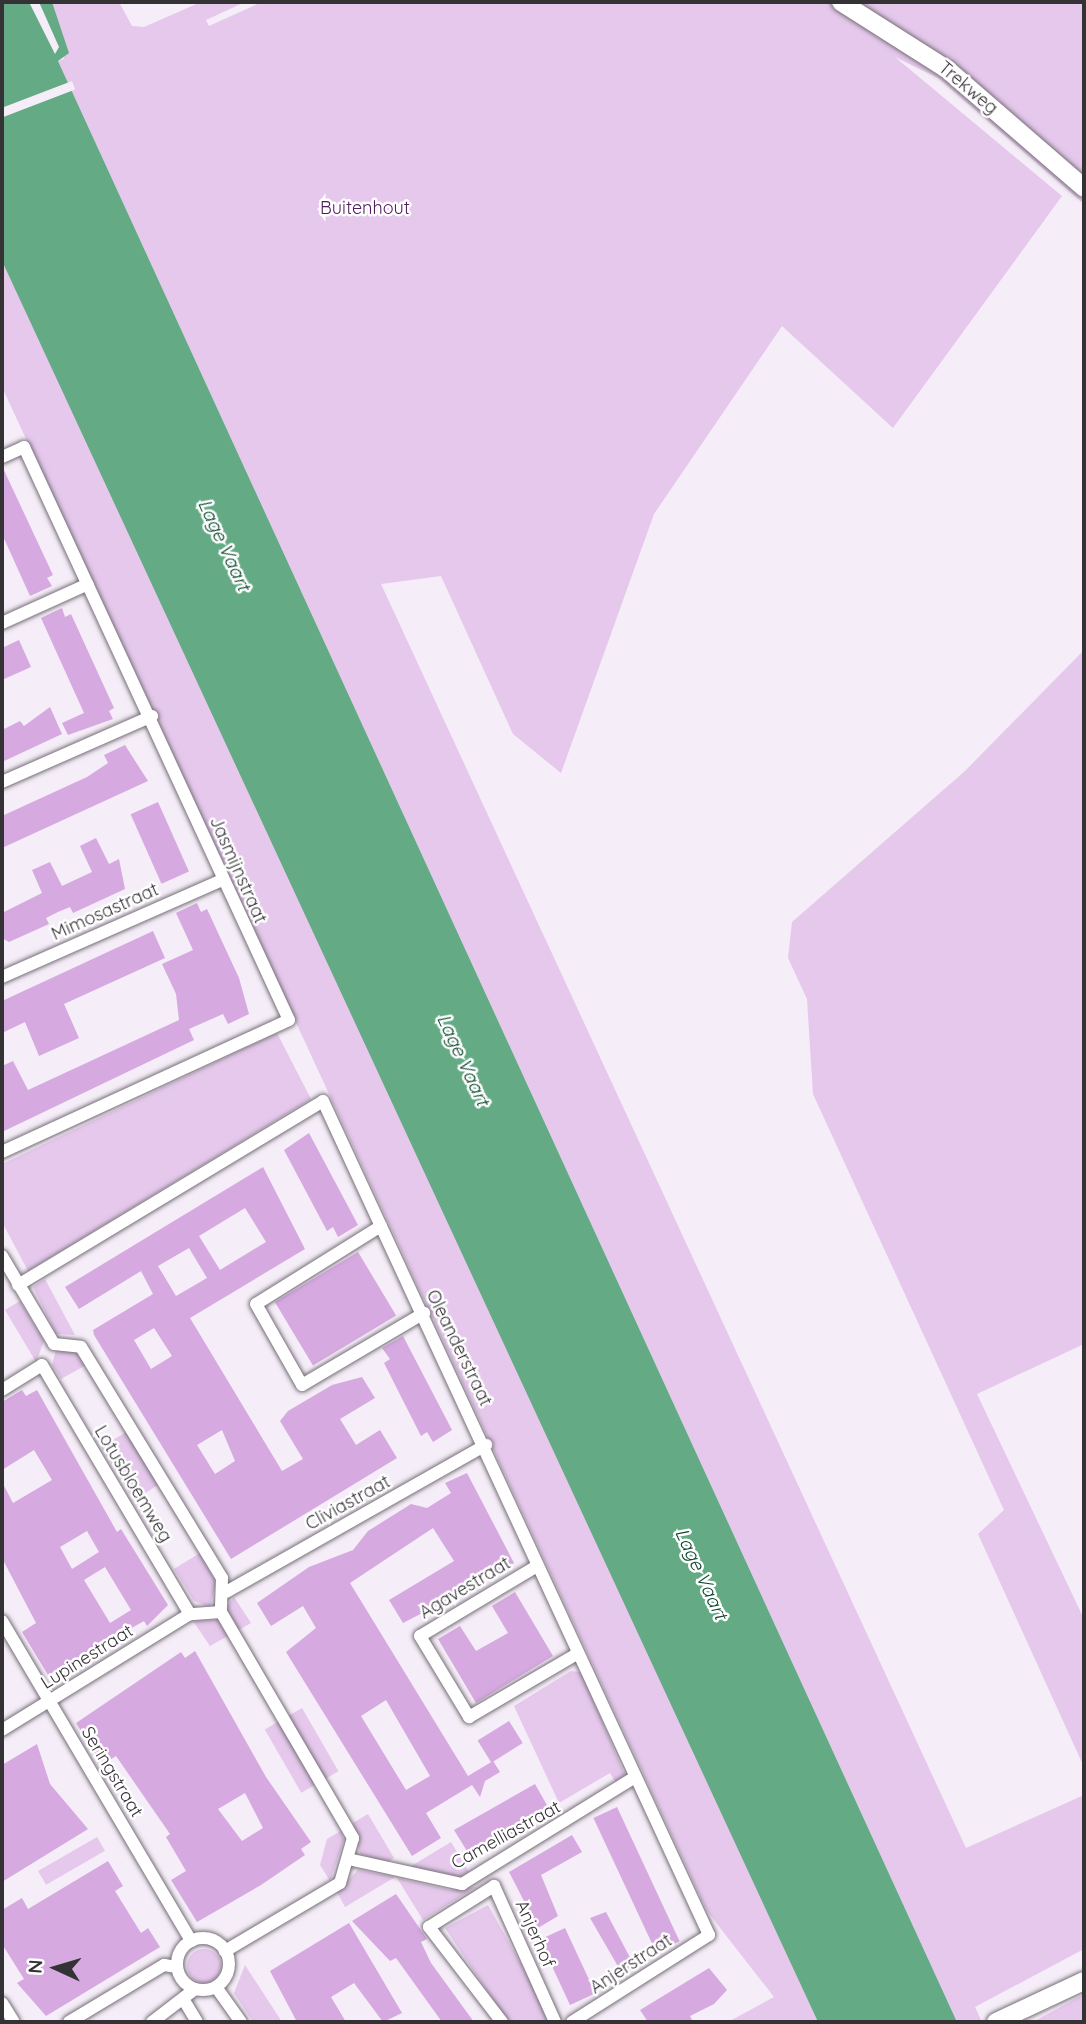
<!DOCTYPE html>
<html>
<head>
<meta charset="utf-8">
<style>
  body { margin:0 }
  #map { position:relative; width:1086px; height:2024px; overflow:hidden; background:#f5edf7; font-family:Quicksand,sans-serif }
  div>[style] { position:absolute }
  [style*='--x'] { left:calc(var(--x)*1px); top:calc(var(--y)*1px); width:calc(var(--w)*1px); rotate:calc(var(--a)*1deg) }
  .green>* { inset:0; background:#e5c8ec; transform-origin:0 0 }
  .round { border-radius:50% }
  .water>* { inset:0; background:#64ab85 }
  .pier>* { inset:0; background:#f5edf7; transform-origin:0 0 }
  .building>* { inset:0; background:#d6a9e1; transform-origin:0 0 }
  .roads { filter:drop-shadow(0 0 2px #766f78) drop-shadow(0 0 2px #766f78) }
  .street>* { height:12px; margin:-6px; padding:0 6px; transform-origin:6px; border-radius:6px; background:#fff }
  .street>.ring { margin:-6px; padding:0; box-sizing:content-box; background:none; border:12px solid #fff; border-radius:50% }
  .secondary>* { height:18px; margin:-9px; padding:0 9px; transform-origin:9px; border-radius:9px; background:#fff }
  span { translate:-50% -50%; white-space:nowrap; text-align:center; line-height:1.15; -webkit-text-stroke:5px #fff; paint-order:stroke }
  .street-label { font-size:18px; color:#353236 }
  .park-label { font-size:18px; color:#511b5d }
  .water-label { font-size:19px; color:#0b462d; font-style:italic }
  .frame { position:absolute; inset:0; border:4px solid #353236; pointer-events:none }
  .north { position:absolute; left:21px; top:1933px; width:70px; height:70px; -webkit-text-stroke:5px #fff; paint-order:stroke; rotate:274deg; font-size:19px; font-weight:700; line-height:28px; text-align:center; color:#353236 }
  .north::after { content:''; display:block; margin:auto; width:24px; height:32px; background:#353236; clip-path:polygon(50% 0,100% 100%,50% 72%,0 100%) }
</style>
</head>
<body>
<div id="map">
  <div class="green">
    <div style="clip-path:polygon(52px 2px,119px 2px,132px 26px,144px 27px,201px 2px,245px 2px,206px 20px,209px 26px,262px 2px,1084px 2px,1084px 204px,938px 78px,895px 57px,1062px 196px,893px 428px,782px 326px,654px 514px,561px 773px,513px 734px,441px 576px,381px 584px,966px 1848px,1084px 1795px,1084px 1949px,975px 2007px,982px 2022px,957px 2022px,58px 61px,64px 59px)"></div>
    <div style="clip-path:polygon(2px 261px,364px 1036px,818px 2022px,728px 2022px,774px 1997px,707px 1911px,2px 387px)"></div>
    <div style="clip-path:polygon(1084px 650px,1084px 1344px,977px 1394px,1084px 1619px,1084px 1767px,978px 1534px,1004px 1510px,813px 1094px,807px 999px,788px 958px,792px 922px,965px 771px)"></div>
    <div style="clip-path:polygon(277px 1033px,311px 1099px,28px 1271px,2px 1222px,2px 1164px)"></div>
    <div style="clip-path:polygon(45px 1279px,75px 1335px,56px 1334px,33px 1287px)"></div>
    <div style="clip-path:polygon(20px 1301px,44px 1341px,36px 1362px,5px 1310px)"></div>
    <div style="clip-path:polygon(56px 1350px,78px 1352px,86px 1365px,61px 1379px,52px 1365px)"></div>
    <div style="left:126px;top:1432px;width:62px;height:29px;rotate:58deg"></div>
    <div style="clip-path:polygon(200px 1553px,216px 1583px,210px 1607px,194px 1601px,174px 1569px)"></div>
    <div style="clip-path:polygon(234px 1597px,251px 1623px,210px 1646px,193px 1621px,217px 1620px)"></div>
    <div style="clip-path:polygon(571px 1671px,581px 1672px,625px 1775px,616px 1783px,610px 1773px,559px 1803px,514px 1706px)"></div>
    <div style="left:302px;top:1708px;width:73px;height:43px;rotate:60deg"></div>
    <div style="clip-path:polygon(368px 1814px,394px 1858px,386px 1863px,360px 1854px,353px 1823px)"></div>
    <div style="clip-path:polygon(341px 1831px,344px 1840px,330px 1881px,320px 1865px,327px 1839px)"></div>
    <div style="left:97px;top:1837px;width:16px;height:68px;rotate:60deg"></div>
    <div style="clip-path:polygon(451px 1842px,469px 1872px,458px 1879px,408px 1868px)"></div>
    <div style="clip-path:polygon(358px 1870px,395px 1877px,345px 1907px,337px 1892px)"></div>
    <div style="clip-path:polygon(397px 1878px,450px 1890px,476px 1887px,423px 1920px)"></div>
    <div style="clip-path:polygon(488px 1905px,553px 2021px,550px 2022px,508px 2022px,445px 1928px)"></div>
    <div class="round" style="left:187px;top:1949px;width:34px;height:34px"></div>
    <div style="clip-path:polygon(245px 1965px,282px 2022px,253px 2022px,234px 1993px)"></div>
    <div style="clip-path:polygon(1084px 1994px,1084px 2022px,1033px 2022px)"></div>
  </div>
  <div class="water">
    <div style="clip-path:polygon(2px 2px,29px 2px,55px 54px,59px 47px,39px 2px,52px 2px,69px 53px,58px 61px,957px 2022px,818px 2022px,2px 261px)"></div>
  </div>
  <div class="pier">
    <div style="left:72px;top:81px;width:9px;height:77px;rotate:69deg"></div>
  </div>
  <div class="building">
    <div style="clip-path:polygon(2px 466px,53px 575px,47px 578px,52px 586px,30px 596px,2px 534px)"></div>
    <div style="clip-path:polygon(62px 608px,65px 617px,71px 614px,114px 708px,109px 711px,113px 719px,68px 735px,62px 723px,84px 713px,41px 618px)"></div>
    <div style="clip-path:polygon(19px 640px,31px 667px,2px 680px,2px 648px)"></div>
    <div style="clip-path:polygon(50px 707px,62px 734px,2px 762px,2px 730px,20px 721px,24px 726px)"></div>
    <div style="clip-path:polygon(125px 745px,148px 781px,2px 848px,2px 816px,87px 777px,108px 763px,104px 755px)"></div>
    <div style="left:158px;top:802px;width:76px;height:30px;rotate:66deg"></div>
    <div style="clip-path:polygon(96px 838px,109px 864px,119px 859px,125px 889px,73px 913px,70px 907px,58px 912px,46px 918px,49px 924px,9px 942px,2px 938px,2px 913px,42px 893px,32px 870px,50px 862px,62px 886px,92px 872px,80px 846px)"></div>
    <div style="clip-path:polygon(197px 903px,201px 912px,207px 909px,239px 978px,249px 1014px,228px 1024px,223px 1014px,189px 1029px,194px 1040px,2px 1132px,2px 1066px,13px 1061px,28px 1090px,179px 1020px,176px 994px,162px 964px,193px 950px,176px 913px)"></div>
    <div style="clip-path:polygon(153px 931px,165px 958px,64px 1004px,79px 1038px,39px 1056px,25px 1022px,2px 1033px,2px 1001px)"></div>
    <div style="clip-path:polygon(309px 1133px,358px 1225px,338px 1237px,333px 1227px,327px 1231px,284px 1150px)"></div>
    <div style="clip-path:polygon(evenodd,263px 1167px,305px 1249px,190px 1318px,282px 1471px,303px 1459px,280px 1421px,288px 1411px,332px 1385px,362px 1377px,375px 1398px,340px 1419px,356px 1445px,380px 1430px,397px 1458px,231px 1559px,94px 1335px,93px 1330px,153px 1294px,141px 1271px,79px 1309px,65px 1287px,263px 1167px,245px 1208px,266px 1242px,220px 1270px,199px 1236px,245px 1208px,263px 1167px,189px 1248px,207px 1278px,176px 1296px,158px 1266px,189px 1248px,263px 1167px,154px 1328px,172px 1356px,151px 1369px,134px 1340px,154px 1328px,263px 1167px,222px 1430px,235px 1461px,215px 1474px,197px 1445px,222px 1430px)"></div>
    <div style="left:358px;top:1252px;width:74px;height:97px;rotate:59deg"></div>
    <div style="clip-path:polygon(403px 1336px,452px 1430px,433px 1442px,427px 1432px,421px 1436px,384px 1363px,390px 1359px,382px 1348px)"></div>
    <div style="clip-path:polygon(evenodd,22px 1390px,26px 1396px,37px 1390px,117px 1532px,121px 1529px,168px 1605px,147px 1626px,144px 1621px,48px 1675px,22px 1632px,36px 1623px,2px 1558px,2px 1482px,13px 1503px,52px 1480px,34px 1450px,2px 1470px,2px 1402px,22px 1390px,87px 1531px,99px 1552px,72px 1569px,60px 1547px,87px 1531px,22px 1390px,105px 1567px,131px 1610px,110px 1623px,84px 1580px,105px 1567px)"></div>
    <div style="clip-path:polygon(evenodd,467px 1473px,514px 1563px,494px 1575px,489px 1566px,464px 1581px,459px 1594px,403px 1623px,389px 1600px,454px 1561px,433px 1528px,350px 1583px,468px 1776px,493px 1761px,500px 1772px,485px 1781px,480px 1797px,472px 1785px,426px 1813px,441px 1838px,412px 1856px,286px 1652px,316px 1628px,303px 1606px,271px 1626px,257px 1603px,309px 1567px,353px 1550px,368px 1531px,411px 1504px,427px 1508px,451px 1493px,445px 1483px,467px 1473px,386px 1700px,430px 1776px,406px 1790px,361px 1716px,386px 1700px)"></div>
    <div style="clip-path:polygon(515px 1592px,553px 1656px,476px 1703px,438px 1639px,460px 1626px,476px 1651px,508px 1633px,492px 1606px)"></div>
    <div style="clip-path:polygon(evenodd,195px 1651px,266px 1777px,311px 1842px,301px 1849px,305px 1855px,261px 1885px,197px 1922px,171px 1880px,186px 1871px,166px 1837px,170px 1834px,116px 1756px,102px 1765px,76px 1723px,181px 1652px,185px 1658px,195px 1651px,245px 1793px,263px 1828px,242px 1841px,218px 1809px,245px 1793px)"></div>
    <div style="left:509px;top:1721px;width:26px;height:37px;rotate:58deg"></div>
    <div style="clip-path:polygon(37px 1744px,50px 1784px,88px 1829px,2px 1882px,2px 1765px)"></div>
    <div style="clip-path:polygon(535px 1784px,548px 1807px,541px 1816px,497px 1843px,467px 1851px,454px 1830px)"></div>
    <div style="left:617px;top:1807px;width:148px;height:26px;rotate:65deg"></div>
    <div style="clip-path:polygon(572px 1835px,582px 1852px,541px 1875px,558px 1916px,538px 1928px,509px 1872px)"></div>
    <div style="clip-path:polygon(108px 1861px,123px 1886px,115px 1891px,141px 1933px,148px 1928px,160px 1947px,46px 2016px,17px 1983px,24px 1979px,2px 1944px,2px 1910px,22px 1898px,28px 1909px)"></div>
    <div style="clip-path:polygon(396px 1894px,427px 1939px,421px 1942px,431px 1963px,474px 2022px,442px 2022px,396px 1958px,390px 1961px,352px 1921px)"></div>
    <div style="clip-path:polygon(606px 1912px,635px 1967px,623px 1975px,590px 1918px)"></div>
    <div style="clip-path:polygon(349px 1923px,402px 2013px,383px 2022px,354px 1983px,331px 1997px,346px 2022px,297px 2022px,270px 1971px)"></div>
    <div style="left:565px;top:1928px;width:72px;height:28px;rotate:65deg"></div>
    <div style="clip-path:polygon(709px 1968px,727px 1990px,714px 2004px,690px 2016px,693px 2022px,648px 2022px,640px 2010px)"></div>
  </div>
  <div class="roads">
    <div class="street">
      <div style="--x:2;--y:457;--w:24;--a:-24"></div>
      <div style="--x:24;--y:447;--w:631;--a:65.18"></div>
      <div style="--x:289;--y:1020;--w:316;--a:155.3"></div>
      <div style="--x:2;--y:623;--w:94;--a:-24.4"></div>
      <div style="--x:2;--y:782;--w:164;--a:-23.7"></div>
      <div style="--x:2;--y:977;--w:240;--a:-23.8"></div>
      <div style="--x:381;--y:1226;--w:147;--a:148"></div>
      <div style="--x:256;--y:1304;--w:93;--a:60.4"></div>
      <div style="--x:302;--y:1385;--w:142;--a:-30.5"></div>
      <div style="--x:2;--y:1256;--w:102;--a:59.4"></div>
      <div style="--x:18;--y:1285;--w:356;--a:-31.1"></div>
      <div style="--x:323;--y:1101;--w:919;--a:65.16"></div>
      <div style="--x:709;--y:1935;--w:162;--a:147.6"></div>
      <div style="--x:54;--y:1344;--w:27;--a:6"></div>
      <div style="--x:81;--y:1347;--w:271;--a:58.6"></div>
      <div style="--x:222;--y:1578;--w:34;--a:92"></div>
      <div style="--x:221;--y:1612;--w:31;--a:176"></div>
      <div style="--x:42;--y:1365;--w:290;--a:59.3"></div>
      <div style="--x:2;--y:1390;--w:47;--a:-32"></div>
      <div style="--x:537;--y:1566;--w:136;--a:149.1"></div>
      <div style="--x:420;--y:1636;--w:95;--a:58.8"></div>
      <div style="--x:469;--y:1717;--w:125;--a:-30.3"></div>
      <div style="--x:226;--y:1592;--w:299;--a:-29.5"></div>
      <div style="--x:221;--y:1612;--w:262;--a:59.7"></div>
      <div style="--x:353;--y:1838;--w:47;--a:106.1"></div>
      <div style="--x:340;--y:1883;--w:134;--a:149.4"></div>
      <div style="--x:2;--y:1621;--w:372;--a:59.4"></div>
      <div style="--x:2;--y:1730;--w:221;--a:-31.7"></div>
      <div style="--x:348;--y:1859;--w:117;--a:12.4"></div>
      <div style="--x:462;--y:1884;--w:200;--a:-31.7"></div>
      <div class="ring" style="left:177px;top:1938px;width:40px;height:40px"></div>
      <div style="--x:216;--y:1987;--w:43;--a:54.5"></div>
      <div style="--x:185;--y:2002;--w:23;--a:59"></div>
      <div style="--x:2;--y:2003;--w:22;--a:58"></div>
      <div style="--x:69;--y:2022;--w:111;--a:-31"></div>
      <div style="--x:164;--y:1965;--w:13;--a:9"></div>
      <div style="--x:152;--y:2022;--w:54;--a:-37.5"></div>
      <div style="--x:502;--y:2022;--w:120;--a:-127.5"></div>
      <div style="--x:429;--y:1927;--w:77;--a:-32.2"></div>
      <div style="--x:494;--y:1886;--w:149;--a:65.8"></div>
    </div>
    <div class="secondary">
      <div style="--x:841;--y:2;--w:127;--a:32.4"></div>
      <div style="--x:948;--y:70;--w:180;--a:40.9"></div>
      <div style="--x:996;--y:2022;--w:97;--a:-25"></div>
    </div>
  </div>
  <div class="street-label">
    <span style="left:968px;top:88px;rotate:40deg">Trekweg</span>
    <span style="left:238px;top:870px;rotate:66deg">Jasmijnstraat</span>
    <span style="left:105px;top:912px;rotate:-24deg">Mimosastraat</span>
    <span style="left:459px;top:1348px;rotate:64deg">Oleanderstraat</span>
    <span style="left:133px;top:1484px;rotate:59deg">Lotusbloemweg</span>
    <span style="left:348px;top:1503px;rotate:-29deg">Cliviastraat</span>
    <span style="left:465px;top:1588px;rotate:-31deg">Agavestraat</span>
    <span style="left:87px;top:1657px;rotate:-32deg">Lupinestraat</span>
    <span style="left:112px;top:1772px;rotate:59deg">Seringstraat</span>
    <span style="left:506px;top:1835px;rotate:-29deg">Camelliastraat</span>
    <span style="left:535px;top:1934px;rotate:66deg">Anjerhof</span>
    <span style="left:631px;top:1964px;rotate:-33deg">Anjerstraat</span>
  </div>
  <div class="park-label">
    <span style="left:365px;top:208px">Buitenhout</span>
  </div>
  <div class="water-label">
    <span style="left:224px;top:545px;rotate:65deg">Lage Vaart</span>
    <span style="left:463px;top:1060px;rotate:65deg">Lage Vaart</span>
    <span style="left:701px;top:1574px;rotate:65deg">Lage Vaart</span>
  </div>
  <div class="frame"></div>
  <div class="north">N</div>
</div>
</body>
</html>
